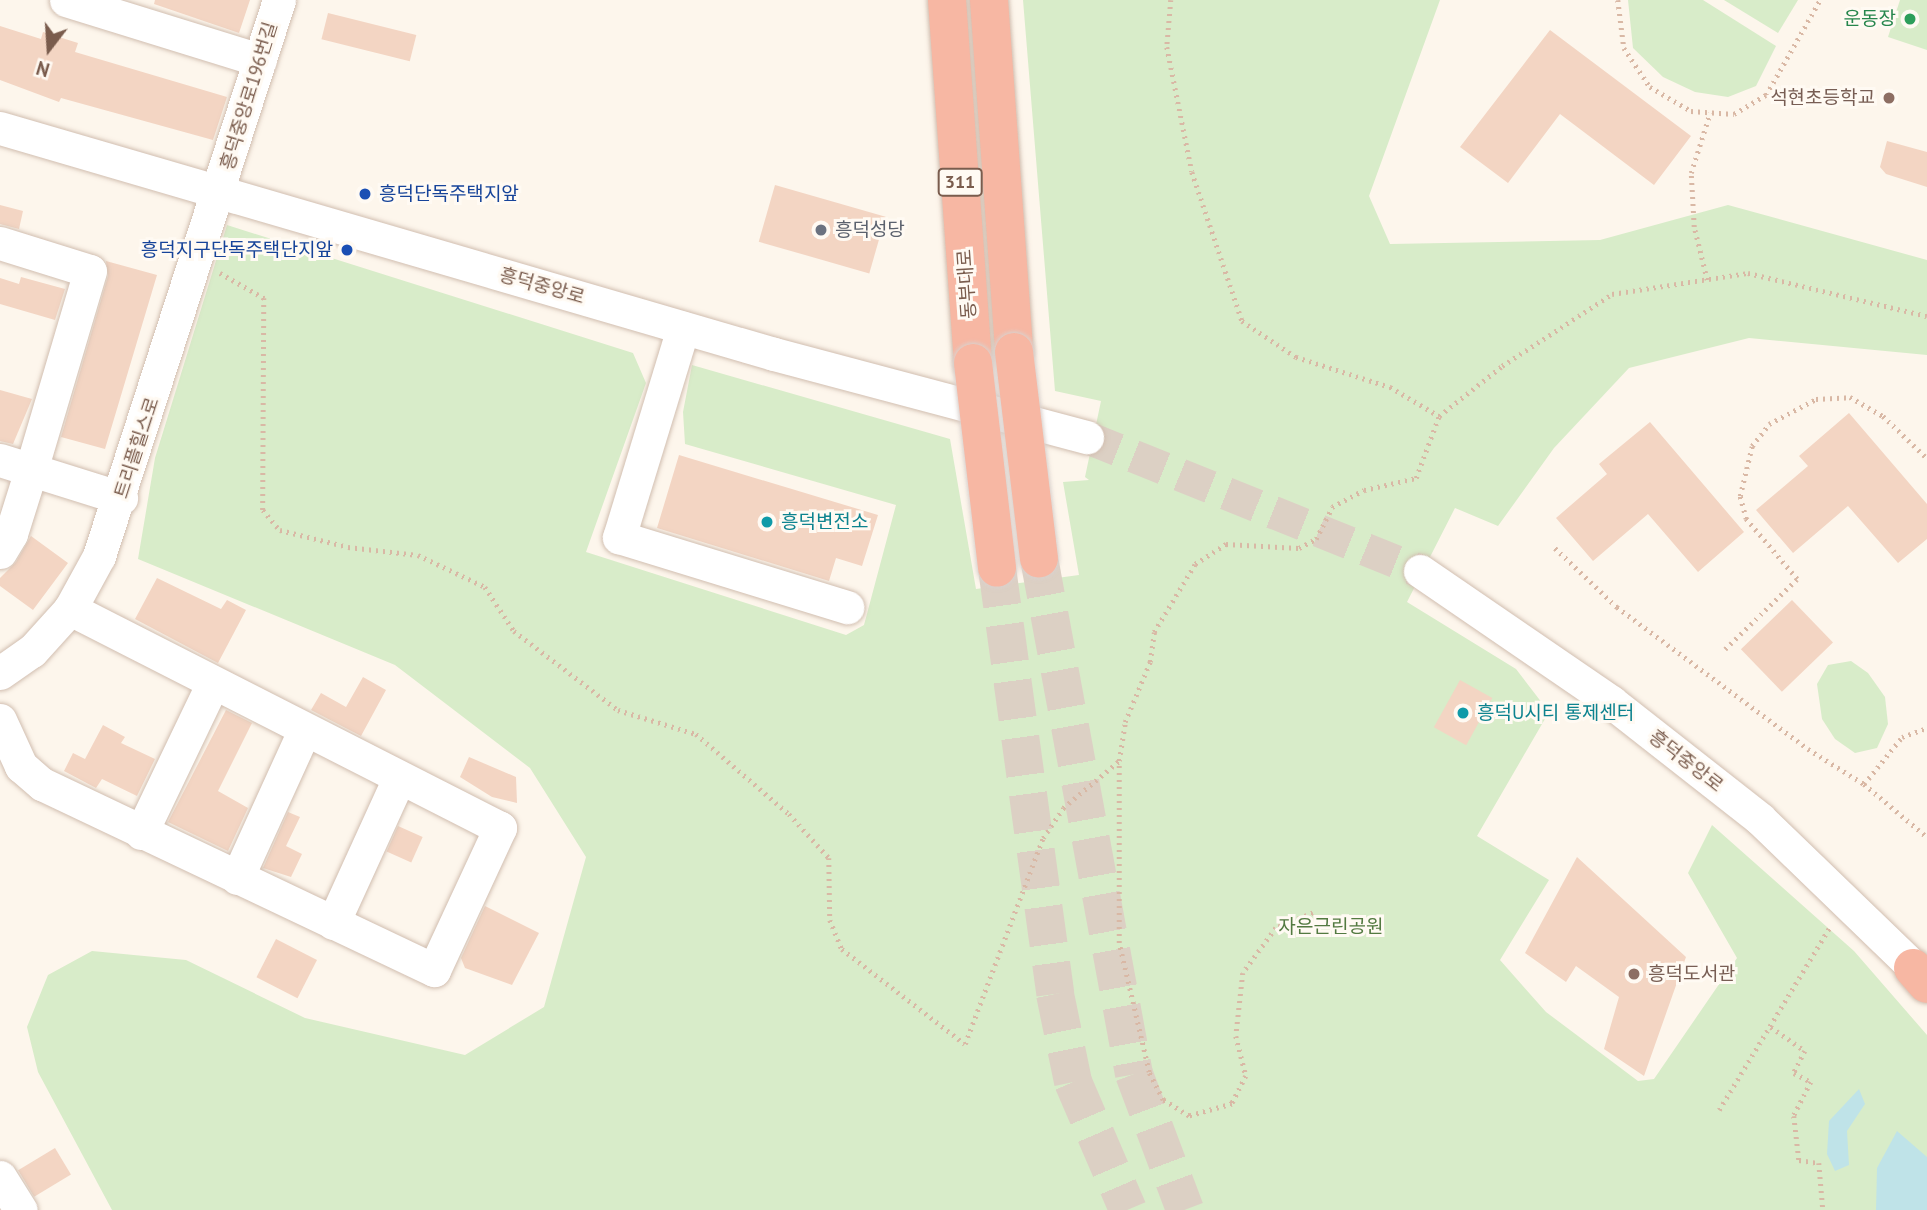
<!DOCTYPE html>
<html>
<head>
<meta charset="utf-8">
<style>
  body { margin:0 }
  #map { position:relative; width:1927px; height:1210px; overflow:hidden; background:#fdf6ec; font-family:"PT Sans","Noto Sans KR",sans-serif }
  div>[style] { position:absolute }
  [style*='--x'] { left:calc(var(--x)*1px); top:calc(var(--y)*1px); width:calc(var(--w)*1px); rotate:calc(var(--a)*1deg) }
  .green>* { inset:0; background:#d8ecc9 }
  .water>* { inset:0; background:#bfe3e8 }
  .building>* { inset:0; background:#f3d5c3; transform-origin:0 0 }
  .minor-tunnel>* { height:33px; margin-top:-16.5px; transform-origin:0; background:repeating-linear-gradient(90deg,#dcd0c4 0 33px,transparent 0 50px) }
  .highway-tunnel>* { height:38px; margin-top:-19px; transform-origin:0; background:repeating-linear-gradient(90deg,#dcd0c4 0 38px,transparent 0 57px) }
  .path>* { height:4.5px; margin-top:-2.25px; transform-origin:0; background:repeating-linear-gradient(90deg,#d9b8a5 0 2px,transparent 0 7px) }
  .roads { filter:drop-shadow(0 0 2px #d1beb0) drop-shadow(0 0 2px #d1beb0) }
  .minor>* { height:33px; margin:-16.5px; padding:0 16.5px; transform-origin:16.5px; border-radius:16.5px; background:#fff }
  .highway>* { height:38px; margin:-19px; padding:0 19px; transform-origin:19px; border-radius:19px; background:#f7b7a3 }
  .bridges { filter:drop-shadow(0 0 2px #dad1cd) drop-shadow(0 0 2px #dad1cd) }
  .highway-bridge>* { height:38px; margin:-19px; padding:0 19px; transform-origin:19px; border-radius:19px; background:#f7b7a3 }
  .dots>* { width:19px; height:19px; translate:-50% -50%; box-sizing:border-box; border:4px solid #fffaf3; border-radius:50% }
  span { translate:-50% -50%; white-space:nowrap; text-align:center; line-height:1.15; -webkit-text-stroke:6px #fffaf3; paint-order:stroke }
  .shield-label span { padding:2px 5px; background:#fffaf3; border:2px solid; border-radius:5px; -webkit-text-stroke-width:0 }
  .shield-label { font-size:18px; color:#7a5c4d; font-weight:700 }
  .leisure-label { font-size:19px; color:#27864d }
  .right { translate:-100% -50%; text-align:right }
  .street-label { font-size:19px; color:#7a5c4d }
  .education-label { font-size:19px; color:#785e54 }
  .left { translate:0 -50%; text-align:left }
  .transit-label { font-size:19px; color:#164399 }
  .worship-label { font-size:19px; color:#5b616d }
  .culture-label { font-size:19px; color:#0d838f }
  .park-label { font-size:19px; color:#537a41 }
  .north { position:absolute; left:14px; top:14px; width:70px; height:70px; -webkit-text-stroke:5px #fffaf3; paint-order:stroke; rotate:197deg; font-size:19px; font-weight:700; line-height:28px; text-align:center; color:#7a5c4d }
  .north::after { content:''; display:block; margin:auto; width:24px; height:32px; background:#7a5c4d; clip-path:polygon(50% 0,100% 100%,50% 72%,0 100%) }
</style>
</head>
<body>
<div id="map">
  <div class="green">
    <div style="clip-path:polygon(1023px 0,1440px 0,1369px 196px,1390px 244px,1600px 240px,1728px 205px,1927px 260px,1927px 355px,1749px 338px,1629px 368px,1554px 448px,1498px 526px,1455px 508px,1407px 602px,1516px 669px,1549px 712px,1477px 836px,1549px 880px,1500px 960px,1546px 1012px,1638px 1081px,1654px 1079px,1737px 958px,1688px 873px,1712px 825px,1854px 951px,1927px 1035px,1927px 1210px,112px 1210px,38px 1072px,27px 1027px,48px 975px,92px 951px,186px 960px,305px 1018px,465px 1055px,544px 1007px,586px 857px,530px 768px,395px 665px,138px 559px,155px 458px,227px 225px,633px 353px,646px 383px,586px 552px,846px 635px,864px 625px,896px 505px,685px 444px,683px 412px,692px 365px,950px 439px,976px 589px,1079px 575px,1063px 482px,1089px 480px,1085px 477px,1101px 401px,1055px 391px)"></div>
    <div style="clip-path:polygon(1628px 0,1703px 0,1776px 46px,1756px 86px,1728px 97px,1695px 92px,1663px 77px,1633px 48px)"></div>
    <div style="clip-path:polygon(1724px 0,1798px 0,1778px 33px)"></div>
    <div style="clip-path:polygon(1900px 0,1927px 0,1927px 50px,1888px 37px)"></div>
    <div style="clip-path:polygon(1851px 661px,1868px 673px,1885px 697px,1888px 724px,1877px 748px,1855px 753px,1835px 739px,1822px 719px,1817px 684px,1828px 665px)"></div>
  </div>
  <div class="water">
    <div style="clip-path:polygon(1859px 1089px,1865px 1104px,1847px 1131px,1849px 1165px,1835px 1171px,1827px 1154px,1829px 1121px)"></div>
    <div style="clip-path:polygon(1897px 1131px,1927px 1157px,1927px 1210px,1876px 1210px,1877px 1168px)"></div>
  </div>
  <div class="building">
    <div style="clip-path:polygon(155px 0,250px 0,239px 33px,154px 4px)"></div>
    <div style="left:328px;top:13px;width:91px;height:27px;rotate:14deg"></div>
    <div style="clip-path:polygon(0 26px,41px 39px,43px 32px,78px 43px,75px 52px,227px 97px,213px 140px,61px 98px,59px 102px,0 80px)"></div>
    <div style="clip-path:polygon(1550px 30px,1691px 136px,1654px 185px,1560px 114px,1508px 183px,1460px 147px)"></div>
    <div style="clip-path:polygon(1887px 141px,1927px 152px,1927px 187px,1886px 174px,1880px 167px)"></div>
    <div style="left:775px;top:185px;width:115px;height:59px;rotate:16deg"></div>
    <div style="clip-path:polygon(0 205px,23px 211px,19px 229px,0 224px)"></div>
    <div style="clip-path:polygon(106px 261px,157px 275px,105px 449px,61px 437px,108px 276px)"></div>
    <div style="clip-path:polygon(21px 277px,65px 289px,55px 320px,0 304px,0 278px,19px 284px)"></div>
    <div style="clip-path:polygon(0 390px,32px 399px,13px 444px,0 441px)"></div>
    <div style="clip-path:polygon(1849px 413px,1927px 504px,1927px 539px,1898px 563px,1848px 506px,1793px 553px,1756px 510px,1808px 466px,1799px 456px)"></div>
    <div style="clip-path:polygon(1650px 422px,1744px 532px,1698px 572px,1648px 514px,1593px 561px,1556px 518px,1607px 474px,1599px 464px)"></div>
    <div style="clip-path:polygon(679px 455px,878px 515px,862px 566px,836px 558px,829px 581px,657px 528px)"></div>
    <div style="clip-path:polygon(31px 536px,68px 563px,33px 610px,0 586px,0 578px,16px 562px)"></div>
    <div style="clip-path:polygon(157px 578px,221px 609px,227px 600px,246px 610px,218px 663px,135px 619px)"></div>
    <div style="left:1792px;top:600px;width:59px;height:71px;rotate:46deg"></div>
    <div style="clip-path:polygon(363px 677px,386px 690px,361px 736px,311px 710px,321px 693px,346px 707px)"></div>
    <div style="left:1460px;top:680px;width:37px;height:54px;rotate:29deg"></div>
    <div style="clip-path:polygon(226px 710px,252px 723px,218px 791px,248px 808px,228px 851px,168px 822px)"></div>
    <div style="clip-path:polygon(103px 725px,125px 737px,121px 743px,155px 759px,137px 796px,102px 779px,96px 788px,64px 771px,73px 753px,85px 759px)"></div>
    <div style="clip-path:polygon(469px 757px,516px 777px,517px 803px,492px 797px,460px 777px)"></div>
    <div style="clip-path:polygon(288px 812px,300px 817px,286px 846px,302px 854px,291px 877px,263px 868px)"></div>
    <div style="left:398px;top:826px;width:27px;height:28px;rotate:24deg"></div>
    <div style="clip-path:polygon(1577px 857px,1686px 957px,1644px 1076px,1604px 1049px,1619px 997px,1576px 966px,1566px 982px,1525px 953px)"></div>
    <div style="clip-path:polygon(485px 906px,539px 933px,512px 985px,465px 968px,461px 958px)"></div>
    <div style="left:276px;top:939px;width:46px;height:43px;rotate:27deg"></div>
    <div style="left:55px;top:1148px;width:31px;height:43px;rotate:59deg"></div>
  </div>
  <div class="minor-tunnel">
    <div style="--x:1087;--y:437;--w:359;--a:21.9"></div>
  </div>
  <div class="highway-tunnel">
    <div style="--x:1039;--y:558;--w:525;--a:79.57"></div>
    <div style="--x:1134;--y:1074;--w:145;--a:69.4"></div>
    <div style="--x:997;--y:568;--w:430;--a:82.2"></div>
    <div style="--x:1055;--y:994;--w:90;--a:78.4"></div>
    <div style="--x:1073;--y:1082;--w:139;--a:66.7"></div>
  </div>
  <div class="path">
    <div style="--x:1171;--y:0;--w:47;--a:94.9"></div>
    <div style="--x:1167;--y:47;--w:127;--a:78.7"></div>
    <div style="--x:1192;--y:172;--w:157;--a:71.4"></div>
    <div style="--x:1242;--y:321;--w:65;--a:33.7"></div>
    <div style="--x:1296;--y:357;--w:99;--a:17.7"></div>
    <div style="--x:1390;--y:387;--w:57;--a:30.6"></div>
    <div style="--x:1618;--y:0;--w:48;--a:82.9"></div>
    <div style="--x:1624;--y:48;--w:47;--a:56.3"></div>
    <div style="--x:1650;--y:87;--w:48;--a:30.3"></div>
    <div style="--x:1691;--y:111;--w:43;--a:4"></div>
    <div style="--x:1734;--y:114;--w:37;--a:-31"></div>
    <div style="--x:1766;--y:95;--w:109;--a:-60.4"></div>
    <div style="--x:220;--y:273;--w:51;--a:29.6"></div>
    <div style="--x:264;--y:298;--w:212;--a:90.3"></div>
    <div style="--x:263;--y:510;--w:26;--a:50"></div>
    <div style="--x:280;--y:530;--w:70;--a:14"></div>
    <div style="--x:348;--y:547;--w:70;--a:6.5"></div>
    <div style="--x:418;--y:555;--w:74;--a:25.5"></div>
    <div style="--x:485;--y:587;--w:53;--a:56.6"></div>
    <div style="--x:514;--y:631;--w:131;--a:37.2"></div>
    <div style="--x:618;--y:710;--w:82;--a:17.1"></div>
    <div style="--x:696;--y:734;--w:123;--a:40.7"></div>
    <div style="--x:789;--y:814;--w:59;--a:47.7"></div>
    <div style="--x:829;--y:858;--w:62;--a:89.1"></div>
    <div style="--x:830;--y:920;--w:31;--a:68"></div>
    <div style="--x:842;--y:949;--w:155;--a:37.7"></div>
    <div style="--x:965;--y:1044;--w:220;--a:-69.3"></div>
    <div style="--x:1043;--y:838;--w:36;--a:-56"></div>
    <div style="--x:1063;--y:808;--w:73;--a:-40"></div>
    <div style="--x:1707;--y:280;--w:55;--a:-103.8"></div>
    <div style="--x:1694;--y:227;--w:54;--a:-93.2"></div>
    <div style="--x:1691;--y:173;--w:63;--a:-72.4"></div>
    <div style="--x:1555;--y:548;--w:86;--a:43.6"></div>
    <div style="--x:1617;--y:607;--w:238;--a:36.6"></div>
    <div style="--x:1808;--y:749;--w:66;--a:32"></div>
    <div style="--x:1864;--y:784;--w:82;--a:40.1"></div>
    <div style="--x:1725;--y:649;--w:100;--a:-44.2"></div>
    <div style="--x:1797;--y:579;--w:79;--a:-130.4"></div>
    <div style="--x:1746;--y:519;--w:24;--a:-105"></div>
    <div style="--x:1740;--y:496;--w:51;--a:-76.5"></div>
    <div style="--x:1752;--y:446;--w:28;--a:-52"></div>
    <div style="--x:1769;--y:424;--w:53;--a:-28"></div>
    <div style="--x:1816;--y:399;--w:34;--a:-3"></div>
    <div style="--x:1850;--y:397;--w:38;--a:30"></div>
    <div style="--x:1883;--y:416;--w:61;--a:43.7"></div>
    <div style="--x:1864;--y:784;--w:60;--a:-51"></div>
    <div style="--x:1902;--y:737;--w:27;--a:-20"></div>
    <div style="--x:1313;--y:913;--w:40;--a:158"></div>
    <div style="--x:1276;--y:928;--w:56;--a:126.3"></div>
    <div style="--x:1243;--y:973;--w:63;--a:96.3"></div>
    <div style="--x:1236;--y:1036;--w:41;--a:76"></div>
    <div style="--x:1246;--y:1076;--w:31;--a:117"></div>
    <div style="--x:1232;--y:1104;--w:45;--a:164.4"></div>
    <div style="--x:1189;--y:1116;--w:31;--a:-148"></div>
    <div style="--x:1163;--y:1100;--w:31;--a:-117"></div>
    <div style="--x:1149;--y:1072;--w:132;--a:-103.1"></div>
    <div style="--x:1119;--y:943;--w:182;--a:-90"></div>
    <div style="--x:1119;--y:761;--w:39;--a:-81"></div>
    <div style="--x:1125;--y:722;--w:65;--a:-67.4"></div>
    <div style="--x:1150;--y:662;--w:30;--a:-82"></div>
    <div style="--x:1154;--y:632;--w:79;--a:-58.9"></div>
    <div style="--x:1195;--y:564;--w:37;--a:-33"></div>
    <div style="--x:1226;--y:544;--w:73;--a:3.1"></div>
    <div style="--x:1299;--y:548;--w:19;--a:-28"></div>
    <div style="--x:1316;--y:539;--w:36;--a:-63"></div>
    <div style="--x:1332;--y:507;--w:36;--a:-28"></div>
    <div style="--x:1364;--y:490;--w:53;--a:-13"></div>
    <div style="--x:1416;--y:478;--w:66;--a:-69.6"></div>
    <div style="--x:1439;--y:416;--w:80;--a:-38.4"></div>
    <div style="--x:1502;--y:366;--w:131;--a:-33.2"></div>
    <div style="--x:1612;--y:294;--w:138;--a:-8.8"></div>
    <div style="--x:1748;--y:273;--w:184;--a:13.5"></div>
    <div style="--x:1771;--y:1027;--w:42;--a:35.2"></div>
    <div style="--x:1805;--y:1051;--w:25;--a:117"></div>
    <div style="--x:1794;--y:1073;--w:19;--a:28"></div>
    <div style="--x:1811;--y:1082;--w:38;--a:117"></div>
    <div style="--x:1794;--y:1116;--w:44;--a:83.5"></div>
    <div style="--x:1799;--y:1160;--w:20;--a:9"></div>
    <div style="--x:1819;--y:1163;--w:47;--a:85.1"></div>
    <div style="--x:1719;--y:1110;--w:216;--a:-58.8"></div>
  </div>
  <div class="roads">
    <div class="minor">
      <div style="--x:66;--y:0;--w:203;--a:17.2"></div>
      <div style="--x:0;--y:128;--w:806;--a:16.28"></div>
      <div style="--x:774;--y:354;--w:324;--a:14.9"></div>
      <div style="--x:0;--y:243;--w:94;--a:17.3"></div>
      <div style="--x:90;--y:271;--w:208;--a:106.5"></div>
      <div style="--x:31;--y:470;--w:67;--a:107.4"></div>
      <div style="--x:11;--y:534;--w:21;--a:121"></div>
      <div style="--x:683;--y:328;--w:219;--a:107"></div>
      <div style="--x:619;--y:537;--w:239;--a:17.1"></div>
      <div style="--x:0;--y:460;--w:127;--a:17.4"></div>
      <div style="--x:1420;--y:571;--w:232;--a:34.4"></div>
      <div style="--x:1611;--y:702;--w:189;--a:38.1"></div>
      <div style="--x:1760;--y:819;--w:232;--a:44"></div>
      <div style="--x:0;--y:673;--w:39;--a:-35"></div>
      <div style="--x:32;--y:651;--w:57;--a:-47.9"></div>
      <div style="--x:70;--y:609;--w:60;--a:-61.3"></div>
      <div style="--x:99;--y:556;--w:584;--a:-72.06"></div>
      <div style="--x:0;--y:720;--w:51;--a:65.5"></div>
      <div style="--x:21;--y:766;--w:28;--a:41"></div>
      <div style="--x:42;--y:784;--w:434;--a:25.4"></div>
      <div style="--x:434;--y:970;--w:157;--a:-65.1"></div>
      <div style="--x:500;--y:828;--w:483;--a:-153"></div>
      <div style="--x:141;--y:833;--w:164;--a:-64.4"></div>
      <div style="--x:237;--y:878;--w:162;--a:-65.5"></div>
      <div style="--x:333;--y:923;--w:159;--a:-65.5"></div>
      <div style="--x:0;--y:1177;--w:39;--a:58"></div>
    </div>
    <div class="highway">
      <div style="--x:947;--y:0;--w:364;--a:85.9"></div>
      <div style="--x:989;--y:0;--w:353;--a:85.9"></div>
      <div style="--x:1913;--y:968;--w:21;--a:49"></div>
    </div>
  </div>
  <div class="bridges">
    <div class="highway-bridge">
      <div style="--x:1014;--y:352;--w:208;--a:83.1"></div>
      <div style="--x:973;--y:363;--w:206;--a:83.3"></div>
    </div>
  </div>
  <div class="dots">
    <div style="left:1910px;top:19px;background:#2e9e5b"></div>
    <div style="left:1889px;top:98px;background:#8d6e63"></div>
    <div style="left:365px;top:194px;background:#1a4fb4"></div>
    <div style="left:821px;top:230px;background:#6b7280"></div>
    <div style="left:347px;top:250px;background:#1a4fb4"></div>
    <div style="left:767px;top:522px;background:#0f9aa8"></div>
    <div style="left:1463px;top:713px;background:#0f9aa8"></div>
    <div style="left:1634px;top:974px;background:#8d6e63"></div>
  </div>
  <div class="shield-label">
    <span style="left:960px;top:182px">311</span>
  </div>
  <div class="leisure-label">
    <span class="right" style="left:1896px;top:19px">운동장</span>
  </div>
  <div class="street-label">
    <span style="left:249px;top:96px;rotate:-73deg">흥덕중앙로196번길</span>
    <span style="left:967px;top:284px;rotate:-94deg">동부대로</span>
    <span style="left:542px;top:286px;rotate:16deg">흥덕중앙로</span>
    <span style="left:137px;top:448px;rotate:-72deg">트리플힐스로</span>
    <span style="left:1686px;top:761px;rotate:38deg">흥덕중앙로</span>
  </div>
  <div class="education-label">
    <span class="right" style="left:1875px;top:98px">석현초등학교</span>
    <span class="left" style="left:1648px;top:974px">흥덕도서관</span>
  </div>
  <div class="transit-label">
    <span class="left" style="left:379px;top:194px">흥덕단독주택지앞</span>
    <span class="right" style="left:333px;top:250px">흥덕지구단독주택단지앞</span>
  </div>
  <div class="worship-label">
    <span class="left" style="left:835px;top:230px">흥덕성당</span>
  </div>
  <div class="culture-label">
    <span class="left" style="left:781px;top:522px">흥덕변전소</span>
    <span class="left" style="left:1477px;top:713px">흥덕U시티 통제센터</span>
  </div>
  <div class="park-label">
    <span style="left:1331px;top:927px">자은근린공원</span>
  </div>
  <div class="north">N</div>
</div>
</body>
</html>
